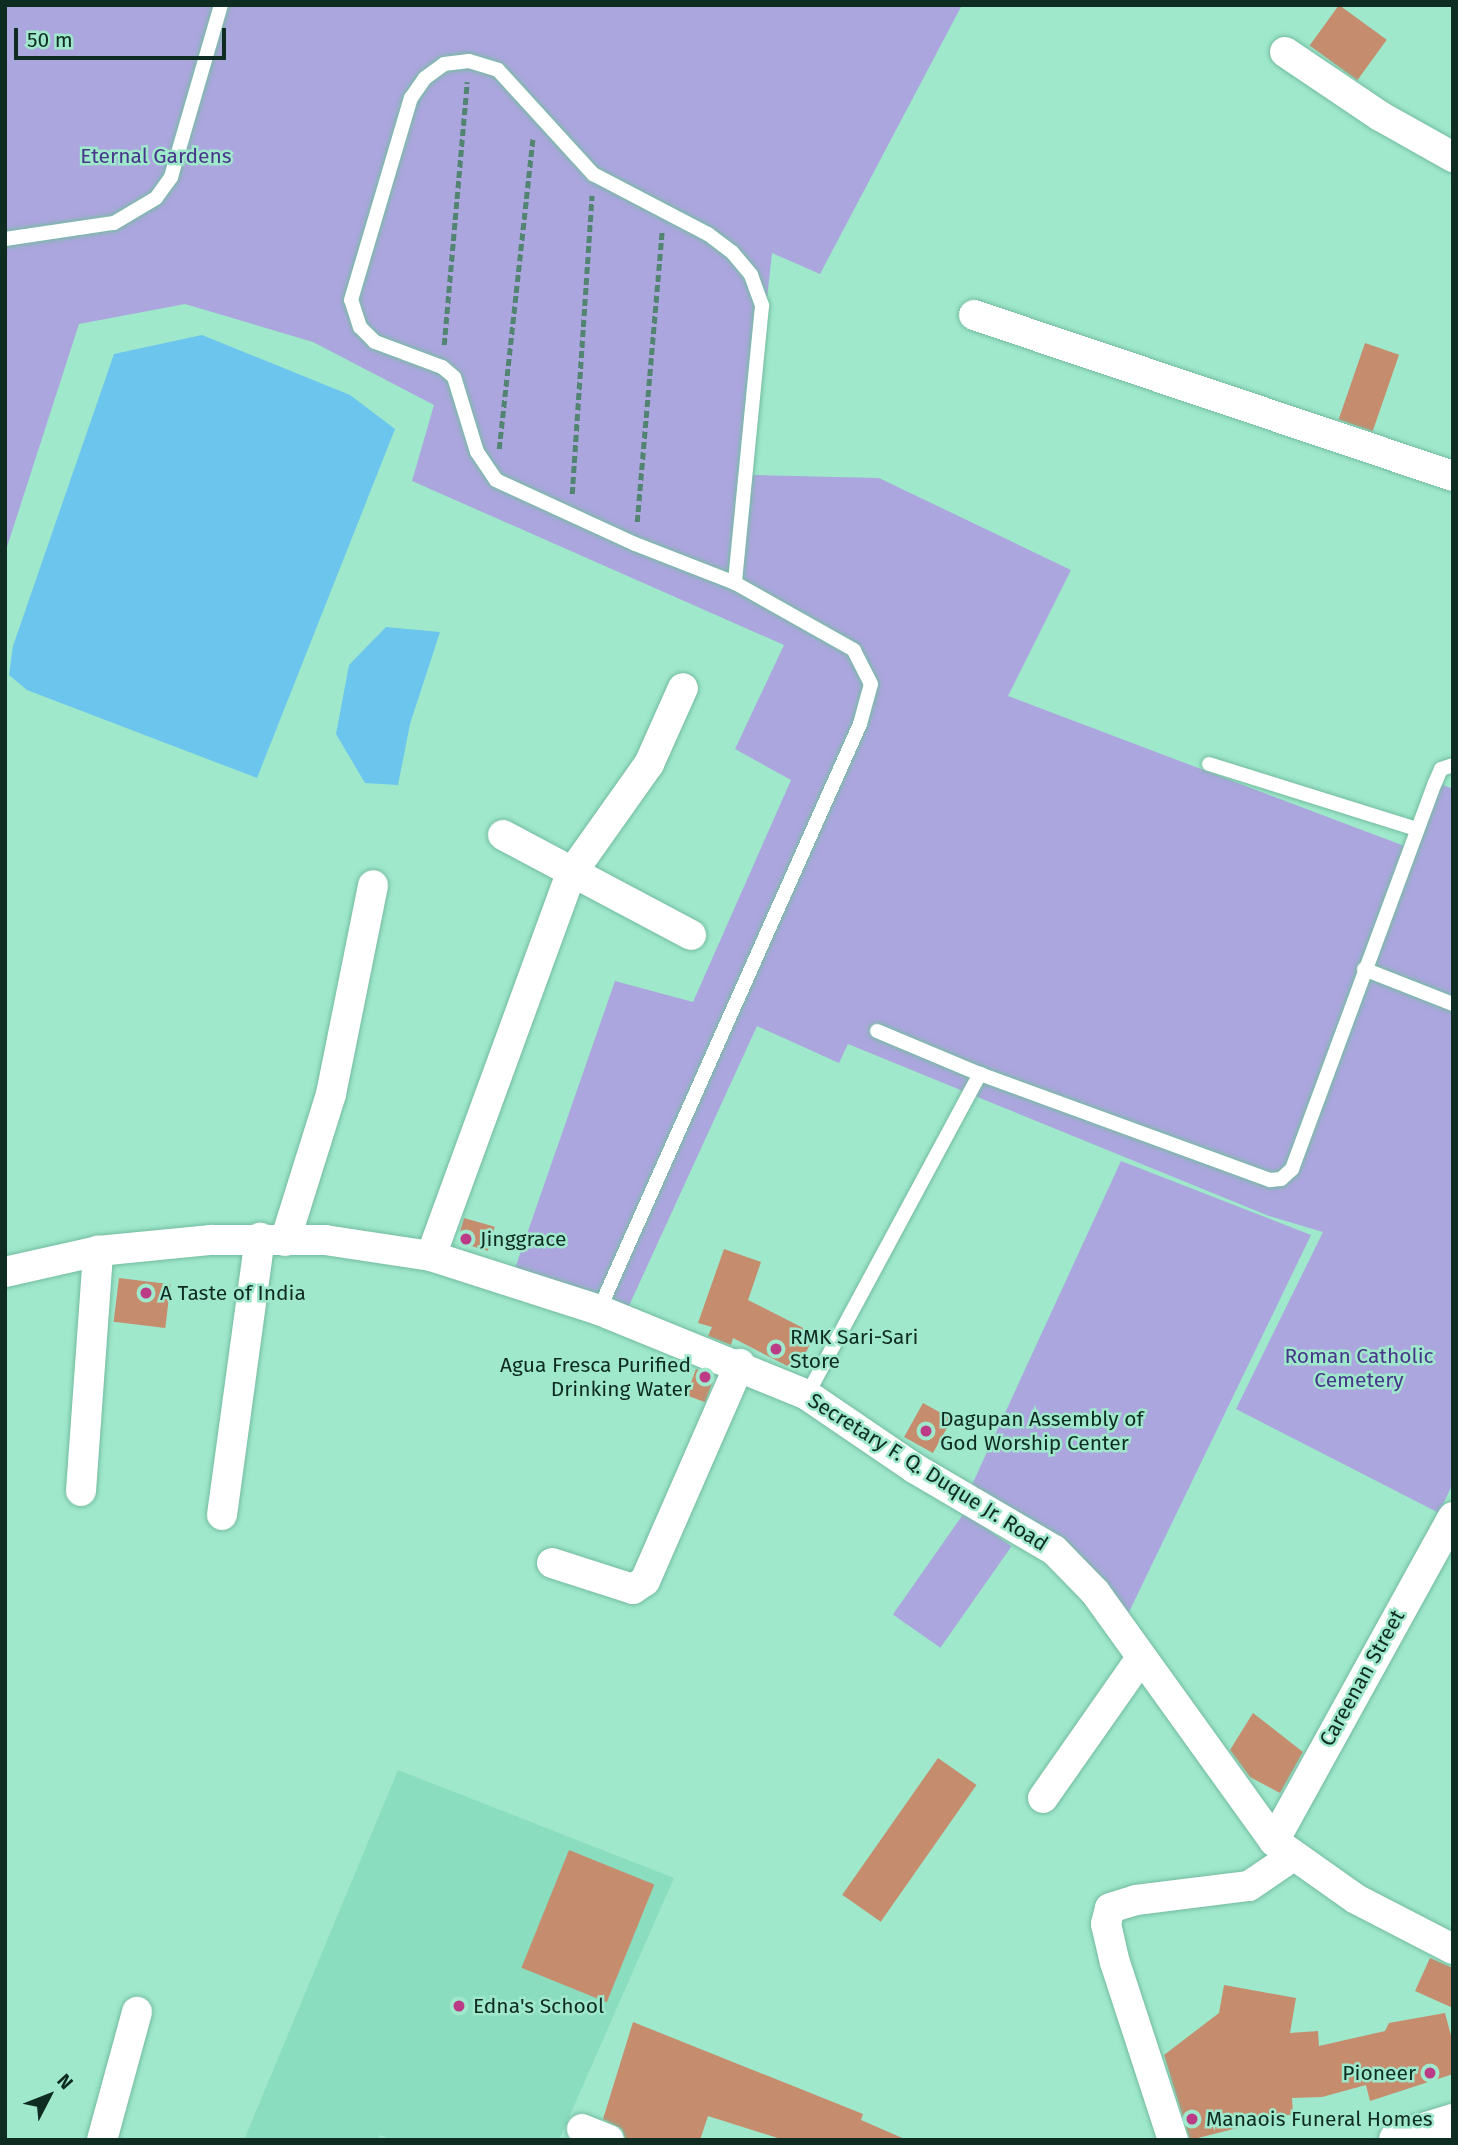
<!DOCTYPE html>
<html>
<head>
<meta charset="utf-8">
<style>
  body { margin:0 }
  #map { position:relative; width:1458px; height:2145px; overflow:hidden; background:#9fe8cc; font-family:"Fira Sans",sans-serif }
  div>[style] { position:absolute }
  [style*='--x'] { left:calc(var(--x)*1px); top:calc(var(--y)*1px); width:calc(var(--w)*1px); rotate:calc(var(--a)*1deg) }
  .built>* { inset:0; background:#8addbe }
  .green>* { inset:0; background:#aba6dd; transform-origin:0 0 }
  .water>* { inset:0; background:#6bc5ec }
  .building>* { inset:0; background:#c68c6e; transform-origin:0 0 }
  .path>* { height:4.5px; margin-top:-2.25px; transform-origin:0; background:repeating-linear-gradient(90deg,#528472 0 7px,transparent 0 10.5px) }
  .roads { filter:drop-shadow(0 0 2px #74bba0) drop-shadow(0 0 2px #74bba0) }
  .service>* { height:14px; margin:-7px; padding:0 7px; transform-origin:7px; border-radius:7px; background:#fff }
  .minor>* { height:30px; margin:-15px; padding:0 15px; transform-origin:15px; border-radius:15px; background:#fff }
  .primary>* { height:38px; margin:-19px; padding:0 19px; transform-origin:19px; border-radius:19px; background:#fff }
  .dots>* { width:19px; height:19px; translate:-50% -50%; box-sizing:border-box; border:4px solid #9fe8cc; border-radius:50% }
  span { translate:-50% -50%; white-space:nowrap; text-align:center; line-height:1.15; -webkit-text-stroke:5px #9fe8cc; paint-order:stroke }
  .park-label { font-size:21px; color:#47368a }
  .poi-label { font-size:21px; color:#0e2c22 }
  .left { translate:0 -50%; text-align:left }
  .right { translate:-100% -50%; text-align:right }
  .street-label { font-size:21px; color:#0e2c22 }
  .frame { position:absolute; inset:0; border:7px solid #0e2c22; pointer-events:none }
  .north { position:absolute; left:14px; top:2061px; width:70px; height:70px; -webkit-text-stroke:5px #9fe8cc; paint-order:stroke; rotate:48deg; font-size:19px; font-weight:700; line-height:28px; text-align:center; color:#0e2c22 }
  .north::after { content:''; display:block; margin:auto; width:24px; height:32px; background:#0e2c22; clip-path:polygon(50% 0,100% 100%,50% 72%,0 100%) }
  .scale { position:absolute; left:14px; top:28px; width:212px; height:32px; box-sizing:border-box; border:4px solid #0e2c22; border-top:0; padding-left:9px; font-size:21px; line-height:24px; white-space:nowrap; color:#0e2c22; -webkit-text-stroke:5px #9fe8cc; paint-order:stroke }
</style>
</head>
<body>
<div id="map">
  <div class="built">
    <div style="clip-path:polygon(398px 1770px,674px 1878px,559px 2140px,394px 2140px,380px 2135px,378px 2140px,244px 2140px)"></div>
  </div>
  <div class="green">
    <div style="clip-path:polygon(5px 5px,962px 5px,820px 274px,772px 253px,748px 475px,879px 478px,1071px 570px,1008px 696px,1407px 847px,1436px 782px,1453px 789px,1453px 1483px,1439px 1513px,1236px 1409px,1323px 1232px,1269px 1216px,848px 1044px,839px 1063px,757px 1026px,628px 1308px,512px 1277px,615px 981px,693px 1002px,791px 780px,735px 749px,784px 645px,412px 481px,434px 405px,313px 342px,185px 304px,79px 324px,5px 553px)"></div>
    <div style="clip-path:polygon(1121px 1161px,1311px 1235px,1128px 1614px,970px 1489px)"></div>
    <div style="left:964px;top:1513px;width:58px;height:124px;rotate:35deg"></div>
  </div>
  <div class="water">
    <div style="clip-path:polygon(202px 335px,350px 395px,395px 429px,257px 778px,27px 690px,9px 675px,13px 646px,114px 354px)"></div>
    <div style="clip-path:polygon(386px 627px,440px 632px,410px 724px,398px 785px,365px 783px,336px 734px,349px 665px)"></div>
  </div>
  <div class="building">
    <div style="left:1339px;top:5px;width:59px;height:50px;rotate:36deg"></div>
    <div style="left:1365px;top:343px;width:36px;height:81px;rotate:19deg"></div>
    <div style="left:464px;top:1218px;width:32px;height:25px;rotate:16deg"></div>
    <div style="clip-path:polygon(724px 1249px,761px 1262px,748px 1300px,815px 1334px,797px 1371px,733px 1338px,731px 1345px,708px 1336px,712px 1327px,698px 1323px)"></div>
    <div style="left:119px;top:1278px;width:52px;height:44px;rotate:7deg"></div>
    <div style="left:696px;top:1369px;width:20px;height:28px;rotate:20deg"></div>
    <div style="left:923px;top:1403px;width:33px;height:39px;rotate:29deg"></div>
    <div style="clip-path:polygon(1253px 1713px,1303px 1752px,1280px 1793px,1250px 1777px,1230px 1750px)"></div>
    <div style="left:938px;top:1758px;width:47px;height:167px;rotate:35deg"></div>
    <div style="left:569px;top:1850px;width:92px;height:127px;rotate:22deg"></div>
    <div style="clip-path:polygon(1430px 1958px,1453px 1968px,1453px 2008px,1415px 1991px)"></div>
    <div style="clip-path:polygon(1224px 1985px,1296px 1998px,1290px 2033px,1318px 2031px,1319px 2046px,1385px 2031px,1389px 2023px,1445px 2013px,1453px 2043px,1453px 2074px,1370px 2101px,1366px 2085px,1322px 2097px,1292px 2098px,1293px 2114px,1190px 2140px,1164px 2055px,1219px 2013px)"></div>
    <div style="clip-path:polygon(633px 2022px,863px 2114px,861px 2120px,907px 2140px,784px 2140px,708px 2116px,700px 2140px,626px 2140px,622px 2129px,603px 2119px)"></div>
  </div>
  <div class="path">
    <div style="--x:444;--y:345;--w:264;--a:-85"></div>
    <div style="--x:499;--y:449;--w:314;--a:-83.8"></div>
    <div style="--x:572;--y:494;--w:299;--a:-86.2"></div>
    <div style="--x:637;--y:522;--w:292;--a:-85.1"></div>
  </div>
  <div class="roads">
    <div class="service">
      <div style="--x:5;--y:239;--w:110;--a:-8.4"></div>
      <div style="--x:114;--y:223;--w:49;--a:-30.8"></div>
      <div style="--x:156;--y:198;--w:26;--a:-54"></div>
      <div style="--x:171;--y:177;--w:179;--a:-73.8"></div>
      <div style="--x:1209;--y:764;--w:218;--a:17.4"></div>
      <div style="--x:1364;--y:969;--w:96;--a:21.5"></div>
      <div style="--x:877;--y:1031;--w:112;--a:22.7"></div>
      <div style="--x:980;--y:1074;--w:309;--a:20.1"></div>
      <div style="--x:1270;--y:1180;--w:11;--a:-5"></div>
      <div style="--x:1281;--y:1179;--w:15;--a:-42"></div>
      <div style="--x:1292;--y:1169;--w:412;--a:-69.7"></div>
      <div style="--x:1435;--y:783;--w:15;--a:-67"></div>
      <div style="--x:1441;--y:769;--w:13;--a:-18"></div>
      <div style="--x:599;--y:1310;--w:641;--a:-65.99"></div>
      <div style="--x:860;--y:724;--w:41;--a:-74.6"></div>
      <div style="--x:871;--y:684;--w:38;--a:-117"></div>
      <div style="--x:854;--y:650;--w:137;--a:-150.6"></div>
      <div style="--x:735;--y:583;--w:107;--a:-158.7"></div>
      <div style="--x:635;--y:544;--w:153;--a:-155.3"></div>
      <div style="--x:496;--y:480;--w:34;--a:-124"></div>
      <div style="--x:477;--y:452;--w:78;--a:-107"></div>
      <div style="--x:454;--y:377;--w:16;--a:-140"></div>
      <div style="--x:442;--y:367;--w:72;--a:-159.5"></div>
      <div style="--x:375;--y:342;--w:21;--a:-135"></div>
      <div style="--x:360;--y:327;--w:28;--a:-108"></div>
      <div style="--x:351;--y:300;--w:211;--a:-73.5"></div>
      <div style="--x:411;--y:98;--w:24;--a:-55"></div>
      <div style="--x:425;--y:78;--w:24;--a:-36"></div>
      <div style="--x:444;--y:64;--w:25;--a:-7"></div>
      <div style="--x:469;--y:61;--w:30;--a:17"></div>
      <div style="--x:498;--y:70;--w:141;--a:47.6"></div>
      <div style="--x:593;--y:174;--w:130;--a:27.6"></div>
      <div style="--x:708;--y:234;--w:30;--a:37"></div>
      <div style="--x:732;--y:252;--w:30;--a:50"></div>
      <div style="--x:751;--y:275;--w:33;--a:70"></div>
      <div style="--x:762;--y:306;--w:278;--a:95.6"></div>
      <div style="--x:807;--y:1395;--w:365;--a:-61.7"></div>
    </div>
    <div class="minor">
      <div style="--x:1285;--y:52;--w:115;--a:34"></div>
      <div style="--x:1380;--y:116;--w:84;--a:29.3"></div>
      <div style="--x:974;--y:315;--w:505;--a:18.58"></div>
      <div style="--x:503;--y:835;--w:213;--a:28"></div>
      <div style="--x:285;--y:1241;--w:154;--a:-72.6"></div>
      <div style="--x:331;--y:1094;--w:213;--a:-78.6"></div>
      <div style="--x:431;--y:1256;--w:407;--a:-69.9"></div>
      <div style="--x:571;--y:874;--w:135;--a:-54.7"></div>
      <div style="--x:649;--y:764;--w:83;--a:-65.9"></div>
      <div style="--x:5;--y:1272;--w:95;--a:-12.7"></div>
      <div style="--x:98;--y:1251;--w:114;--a:-5.6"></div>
      <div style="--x:211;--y:1240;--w:114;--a:0"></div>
      <div style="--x:325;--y:1240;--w:107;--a:8.6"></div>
      <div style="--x:431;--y:1256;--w:176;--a:17.8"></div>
      <div style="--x:599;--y:1310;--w:225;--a:22.2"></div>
      <div style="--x:807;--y:1395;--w:130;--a:34.3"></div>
      <div style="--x:914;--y:1468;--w:162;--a:30.4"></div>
      <div style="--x:1054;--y:1550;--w:59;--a:45.7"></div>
      <div style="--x:1095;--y:1592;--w:307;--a:54.3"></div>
      <div style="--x:1274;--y:1841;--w:100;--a:35.3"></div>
      <div style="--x:1356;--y:1899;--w:109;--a:27.3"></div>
      <div style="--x:81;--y:1491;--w:241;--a:-85.9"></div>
      <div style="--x:222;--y:1515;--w:280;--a:-82.2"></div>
      <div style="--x:552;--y:1563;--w:85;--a:17.8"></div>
      <div style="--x:633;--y:1589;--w:14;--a:-34"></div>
      <div style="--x:645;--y:1581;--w:237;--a:-66.4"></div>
      <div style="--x:1043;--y:1798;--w:171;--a:-55"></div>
      <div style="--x:1274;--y:1841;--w:370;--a:-61.1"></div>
      <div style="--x:582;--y:2129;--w:29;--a:22"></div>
      <div style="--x:102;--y:2140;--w:133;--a:-74.7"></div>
      <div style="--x:1173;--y:2140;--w:186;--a:-108.1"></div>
      <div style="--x:1115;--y:1963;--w:40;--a:-103"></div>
      <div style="--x:1106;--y:1924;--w:16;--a:-76"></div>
      <div style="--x:1110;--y:1908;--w:27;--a:-17"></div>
      <div style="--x:1136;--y:1900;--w:114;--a:-7.1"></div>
      <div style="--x:1249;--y:1886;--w:53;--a:-34.3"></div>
    </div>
    <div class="primary">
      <div style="--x:1398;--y:2140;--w:58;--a:-17.2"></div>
    </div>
  </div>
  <div class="dots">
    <div style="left:466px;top:1239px;background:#bc3b86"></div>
    <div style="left:146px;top:1293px;background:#bc3b86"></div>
    <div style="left:776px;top:1349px;background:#bc3b86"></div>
    <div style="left:705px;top:1377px;background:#bc3b86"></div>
    <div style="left:926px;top:1431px;background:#bc3b86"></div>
    <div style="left:459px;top:2006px;background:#bc3b86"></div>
    <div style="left:1430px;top:2073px;background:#bc3b86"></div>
    <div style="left:1192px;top:2119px;background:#bc3b86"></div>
  </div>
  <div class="park-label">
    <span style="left:156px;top:156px">Eternal Gardens</span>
    <span style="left:1359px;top:1368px">Roman Catholic<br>Cemetery</span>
  </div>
  <div class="poi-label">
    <span class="left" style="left:480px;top:1239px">Jinggrace</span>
    <span class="left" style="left:160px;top:1293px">A Taste of India</span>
    <span class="left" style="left:790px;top:1349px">RMK Sari-Sari<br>Store</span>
    <span class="right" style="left:691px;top:1377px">Agua Fresca Purified<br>Drinking Water</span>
    <span class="left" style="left:940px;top:1431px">Dagupan Assembly of<br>God Worship Center</span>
    <span class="left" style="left:473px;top:2006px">Edna's School</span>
    <span class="right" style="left:1416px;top:2073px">Pioneer</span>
    <span class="left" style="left:1206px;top:2119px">Manaois Funeral Homes</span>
  </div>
  <div class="street-label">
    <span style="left:928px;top:1472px;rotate:32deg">Secretary F. Q. Duque Jr. Road</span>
    <span style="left:1362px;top:1678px;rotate:-61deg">Careenan Street</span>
  </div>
  <div class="frame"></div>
  <div class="north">N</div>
  <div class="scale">50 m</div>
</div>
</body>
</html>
